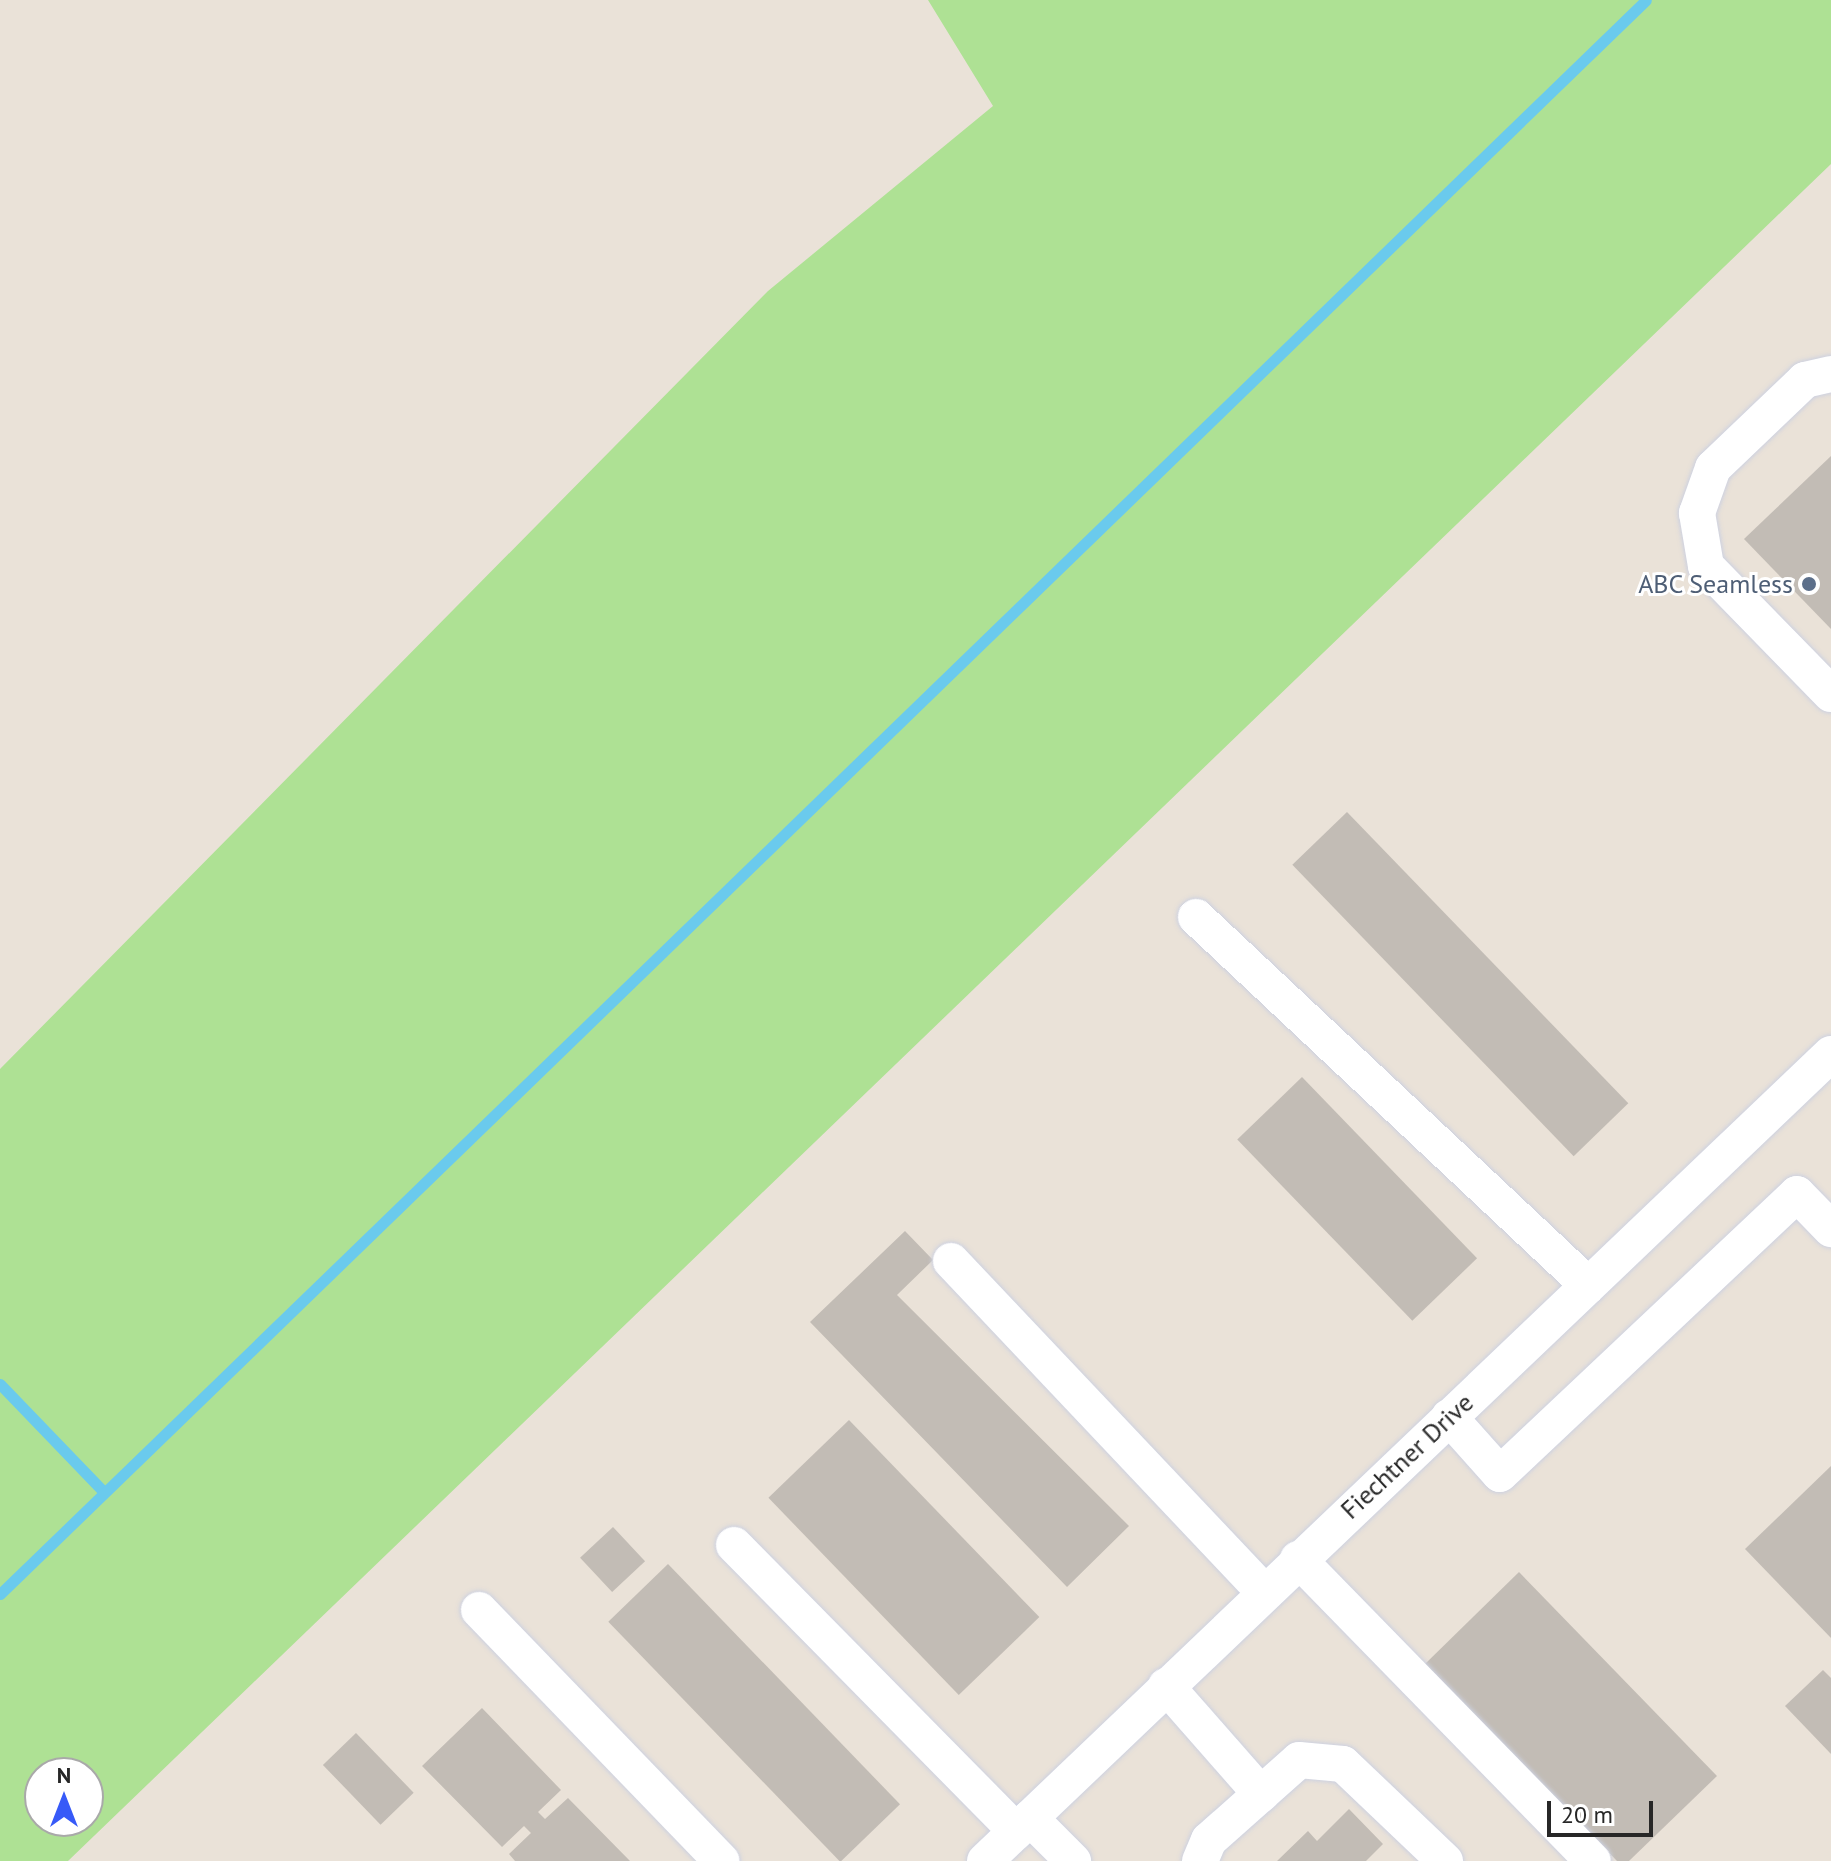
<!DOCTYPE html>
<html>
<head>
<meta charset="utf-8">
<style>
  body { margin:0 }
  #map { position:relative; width:1831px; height:1861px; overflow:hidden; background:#eae2d8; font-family:"PT Sans",sans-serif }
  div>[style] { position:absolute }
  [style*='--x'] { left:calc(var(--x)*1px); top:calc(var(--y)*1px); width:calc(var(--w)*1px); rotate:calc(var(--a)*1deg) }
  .green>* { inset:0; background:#aee194 }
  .stream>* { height:11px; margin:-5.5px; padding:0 5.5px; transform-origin:5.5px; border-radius:5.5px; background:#6acaed }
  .building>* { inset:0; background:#c2bcb5; transform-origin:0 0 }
  .roads { filter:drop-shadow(0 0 2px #cdd1e0) drop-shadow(0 0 2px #cdd1e0) }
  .minor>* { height:36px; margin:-18px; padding:0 18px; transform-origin:18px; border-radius:18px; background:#fff }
  .dots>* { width:22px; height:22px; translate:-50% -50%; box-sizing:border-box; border:4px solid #fff; border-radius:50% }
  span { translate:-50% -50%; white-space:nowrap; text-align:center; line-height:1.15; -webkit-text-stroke:6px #fff; paint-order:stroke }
  .service-label { font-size:26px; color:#4e5e75 }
  .right { translate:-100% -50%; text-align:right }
  .street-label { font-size:26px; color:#272727 }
  .north { position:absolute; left:24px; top:1757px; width:80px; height:80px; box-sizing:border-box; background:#fff; border:2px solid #a9a9a9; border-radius:50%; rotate:0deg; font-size:22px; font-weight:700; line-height:32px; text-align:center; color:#272727 }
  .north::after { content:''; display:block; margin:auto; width:28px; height:36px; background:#375af8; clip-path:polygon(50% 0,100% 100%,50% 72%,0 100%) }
  .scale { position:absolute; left:1547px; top:1801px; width:106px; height:36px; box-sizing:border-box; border:4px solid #272727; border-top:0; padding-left:10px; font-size:24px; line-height:28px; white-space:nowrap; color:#272727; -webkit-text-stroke:6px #fff; paint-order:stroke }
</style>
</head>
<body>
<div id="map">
  <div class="green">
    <div style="clip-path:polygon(evenodd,928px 0,1831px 0,1831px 164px,68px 1861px,0 1861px,0 1069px,768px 291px,993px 106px,928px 0,40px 1773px,88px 1773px,88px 1821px,40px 1821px,40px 1773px)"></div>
  </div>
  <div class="stream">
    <div style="--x:0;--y:1384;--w:150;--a:46.1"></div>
    <div style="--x:0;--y:1594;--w:2291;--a:-44.08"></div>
  </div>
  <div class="building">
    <div style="clip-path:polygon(1831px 456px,1831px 629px,1744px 539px)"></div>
    <div style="left:1347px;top:812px;width:405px;height:76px;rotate:46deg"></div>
    <div style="left:1302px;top:1077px;width:252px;height:90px;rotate:46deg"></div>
    <div style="clip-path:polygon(905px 1231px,933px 1260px,897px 1295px,1129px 1526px,1067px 1587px,810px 1322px)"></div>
    <div style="left:849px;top:1420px;width:274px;height:112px;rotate:46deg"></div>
    <div style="clip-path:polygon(1831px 1466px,1831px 1638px,1745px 1549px)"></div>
    <div style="left:613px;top:1527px;width:47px;height:45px;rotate:47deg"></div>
    <div style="left:668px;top:1564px;width:334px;height:83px;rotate:46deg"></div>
    <div style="clip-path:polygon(1519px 1572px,1717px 1776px,1629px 1861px,1617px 1861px,1425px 1664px)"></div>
    <div style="clip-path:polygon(1823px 1670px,1831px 1678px,1831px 1754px,1785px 1706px)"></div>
    <div style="clip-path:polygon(482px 1708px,561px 1790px,538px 1812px,545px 1819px,568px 1798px,630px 1861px,515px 1861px,509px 1854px,531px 1833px,524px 1826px,502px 1847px,422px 1766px)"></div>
    <div style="left:356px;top:1733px;width:83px;height:46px;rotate:46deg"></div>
    <div style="clip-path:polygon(1349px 1809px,1383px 1844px,1366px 1861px,1277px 1861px,1308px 1831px,1317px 1841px)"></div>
  </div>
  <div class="roads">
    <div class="minor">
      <div style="--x:1831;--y:374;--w:27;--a:167"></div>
      <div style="--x:1805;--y:380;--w:127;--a:136.3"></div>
      <div style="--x:1713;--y:468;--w:48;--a:109.6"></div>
      <div style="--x:1697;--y:513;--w:54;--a:80.4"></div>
      <div style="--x:1706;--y:566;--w:179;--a:45.7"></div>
      <div style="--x:1196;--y:917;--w:538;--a:43.19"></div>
      <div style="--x:951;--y:1261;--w:454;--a:46.6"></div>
      <div style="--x:1449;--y:1417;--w:76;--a:48.2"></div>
      <div style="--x:1500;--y:1474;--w:408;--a:-43.3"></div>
      <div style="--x:1797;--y:1194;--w:49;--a:45.8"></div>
      <div style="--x:734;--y:1545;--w:402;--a:45.4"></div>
      <div style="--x:1298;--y:1559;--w:422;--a:45.7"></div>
      <div style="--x:479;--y:1610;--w:349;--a:46"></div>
      <div style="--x:1166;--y:1686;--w:144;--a:48.7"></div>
      <div style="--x:1030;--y:1818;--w:61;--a:45"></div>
      <div style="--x:985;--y:1861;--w:1169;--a:-43.65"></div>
      <div style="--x:1200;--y:1861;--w:23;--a:-67"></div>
      <div style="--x:1209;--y:1840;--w:120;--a:-41.6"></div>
      <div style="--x:1299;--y:1760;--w:44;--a:5.2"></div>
      <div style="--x:1343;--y:1764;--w:141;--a:43.6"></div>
    </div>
  </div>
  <div class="dots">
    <div style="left:1809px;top:584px;background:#5c6f8a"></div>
  </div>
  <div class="service-label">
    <span class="right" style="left:1793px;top:584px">ABC Seamless</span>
  </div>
  <div class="street-label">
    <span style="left:1407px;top:1456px;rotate:-43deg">Fiechtner Drive</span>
  </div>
  <div class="north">N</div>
  <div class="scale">20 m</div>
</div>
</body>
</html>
